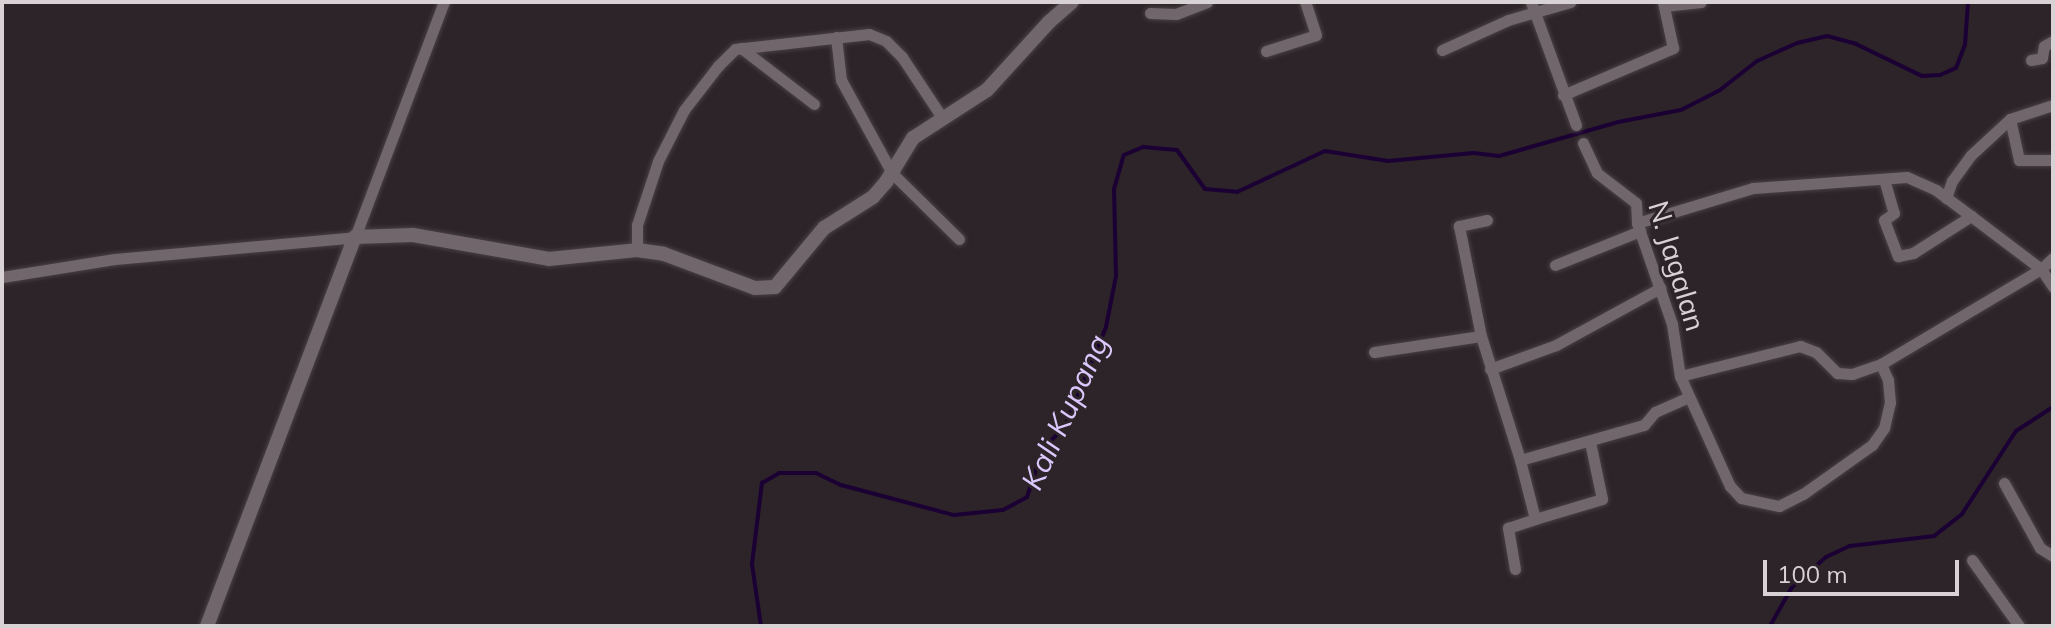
<!DOCTYPE html>
<html>
<head>
<meta charset="utf-8">
<style>
  body { margin:0 }
  #map { position:relative; width:2055px; height:628px; overflow:hidden; background:#2d2429; font-family:Mulish,sans-serif }
  div>[style] { position:absolute }
  [style*='--x'] { left:calc(var(--x)*1px); top:calc(var(--y)*1px); width:calc(var(--w)*1px); rotate:calc(var(--a)*1deg) }
  .stream>* { height:4px; margin:-2px; padding:0 2px; transform-origin:2px; border-radius:2px; background:#1b0034 }
  .roads { filter:drop-shadow(0 0 2px #484044) drop-shadow(0 0 2px #484044) }
  .minor>* { height:11px; margin:-5.5px; padding:0 5.5px; transform-origin:5.5px; border-radius:5.5px; background:#71666c }
  .tertiary>* { height:14px; margin:-7px; padding:0 7px; transform-origin:7px; border-radius:7px; background:#71666c }
  span { translate:-50% -50%; white-space:nowrap; text-align:center; line-height:1.15; -webkit-text-stroke:6px #2d2429; paint-order:stroke }
  .street-label { font-size:28px; color:#d9d2d5 }
  .water-label { font-size:30px; color:#dcc7fd; font-style:italic }
  .frame { position:absolute; inset:0; border:4px solid #d9d2d5; pointer-events:none }
  .scale { position:absolute; left:1763px; top:560px; width:196px; height:36px; box-sizing:border-box; border:4px solid #d9d2d5; border-top:0; padding-left:10px; font-size:24px; line-height:28px; white-space:nowrap; color:#d9d2d5; -webkit-text-stroke:6px #2d2429; paint-order:stroke }
</style>
</head>
<body>
<div id="map">
  <div class="stream">
    <div style="--x:761;--y:626;--w:63;--a:-98.3"></div>
    <div style="--x:752;--y:564;--w:82;--a:-83"></div>
    <div style="--x:762;--y:483;--w:20;--a:-30"></div>
    <div style="--x:779;--y:473;--w:37;--a:0"></div>
    <div style="--x:816;--y:473;--w:28;--a:26"></div>
    <div style="--x:841;--y:485;--w:117;--a:14.9"></div>
    <div style="--x:954;--y:515;--w:49;--a:-5.8"></div>
    <div style="--x:1003;--y:510;--w:27;--a:-28"></div>
    <div style="--x:1027;--y:497;--w:51;--a:-71.6"></div>
    <div style="--x:1043;--y:449;--w:32;--a:-46"></div>
    <div style="--x:1065;--y:426;--w:107;--a:-67.5"></div>
    <div style="--x:1106;--y:327;--w:52;--a:-78.9"></div>
    <div style="--x:1116;--y:276;--w:87;--a:-91.3"></div>
    <div style="--x:1114;--y:189;--w:35;--a:-74"></div>
    <div style="--x:1124;--y:155;--w:21;--a:-23"></div>
    <div style="--x:1143;--y:147;--w:34;--a:5"></div>
    <div style="--x:1177;--y:150;--w:48;--a:54.3"></div>
    <div style="--x:1205;--y:189;--w:32;--a:5"></div>
    <div style="--x:1237;--y:192;--w:97;--a:-25"></div>
    <div style="--x:1325;--y:151;--w:64;--a:9"></div>
    <div style="--x:1388;--y:161;--w:86;--a:-5.3"></div>
    <div style="--x:1474;--y:153;--w:25;--a:7"></div>
    <div style="--x:1499;--y:156;--w:124;--a:-15.9"></div>
    <div style="--x:1618;--y:122;--w:64;--a:-10.8"></div>
    <div style="--x:1681;--y:110;--w:44;--a:-27.1"></div>
    <div style="--x:1720;--y:90;--w:47;--a:-38.1"></div>
    <div style="--x:1757;--y:61;--w:44;--a:-24.2"></div>
    <div style="--x:1797;--y:43;--w:31;--a:-13"></div>
    <div style="--x:1827;--y:36;--w:30;--a:15"></div>
    <div style="--x:1856;--y:44;--w:73;--a:25.9"></div>
    <div style="--x:1922;--y:76;--w:18;--a:-3"></div>
    <div style="--x:1940;--y:75;--w:17;--a:-24"></div>
    <div style="--x:1956;--y:68;--w:25;--a:-69"></div>
    <div style="--x:1965;--y:45;--w:43;--a:-86"></div>
    <div style="--x:1770;--y:626;--w:45;--a:-60.6"></div>
    <div style="--x:1792;--y:587;--w:45;--a:-41.4"></div>
    <div style="--x:1826;--y:557;--w:26;--a:-25"></div>
    <div style="--x:1850;--y:546;--w:85;--a:-6.8"></div>
    <div style="--x:1934;--y:536;--w:36;--a:-38"></div>
    <div style="--x:1962;--y:514;--w:99;--a:-57"></div>
    <div style="--x:2016;--y:431;--w:44;--a:-33"></div>
  </div>
  <div class="roads">
    <div class="minor">
      <div style="--x:1531;--y:2;--w:131;--a:69.9"></div>
      <div style="--x:1664;--y:6;--w:37;--a:-6"></div>
      <div style="--x:1150;--y:13;--w:26;--a:2"></div>
      <div style="--x:1176;--y:14;--w:33;--a:-21"></div>
      <div style="--x:836;--y:37;--w:43;--a:83.4"></div>
      <div style="--x:841;--y:80;--w:106;--a:61.3"></div>
      <div style="--x:892;--y:173;--w:94;--a:44.6"></div>
      <div style="--x:741;--y:48;--w:92;--a:37.5"></div>
      <div style="--x:1442;--y:50;--w:72;--a:-24.4"></div>
      <div style="--x:1508;--y:20;--w:65;--a:-16.2"></div>
      <div style="--x:1266;--y:51;--w:52;--a:-17.7"></div>
      <div style="--x:1316;--y:35;--w:35;--a:-108"></div>
      <div style="--x:2031;--y:60;--w:11;--a:-10"></div>
      <div style="--x:2042;--y:58;--w:12;--a:-81"></div>
      <div style="--x:2044;--y:46;--w:10;--a:-29"></div>
      <div style="--x:1563;--y:95;--w:120;--a:-23.1"></div>
      <div style="--x:1673;--y:48;--w:47;--a:-102.3"></div>
      <div style="--x:2010;--y:119;--w:42;--a:77.6"></div>
      <div style="--x:2019;--y:160;--w:34;--a:0"></div>
      <div style="--x:1583;--y:143;--w:33;--a:65"></div>
      <div style="--x:1597;--y:173;--w:49;--a:37.6"></div>
      <div style="--x:1636;--y:203;--w:20;--a:87"></div>
      <div style="--x:1637;--y:223;--w:107;--a:70.9"></div>
      <div style="--x:1672;--y:324;--w:53;--a:81.3"></div>
      <div style="--x:1680;--y:376;--w:121;--a:65.6"></div>
      <div style="--x:1730;--y:486;--w:16;--a:47"></div>
      <div style="--x:1741;--y:498;--w:39;--a:12"></div>
      <div style="--x:1779;--y:506;--w:27;--a:-27"></div>
      <div style="--x:1803;--y:494;--w:85;--a:-35.4"></div>
      <div style="--x:1872;--y:445;--w:21;--a:-55"></div>
      <div style="--x:1884;--y:428;--w:26;--a:-77"></div>
      <div style="--x:1890;--y:403;--w:23;--a:-95"></div>
      <div style="--x:1888;--y:380;--w:17;--a:-114"></div>
      <div style="--x:1884;--y:179;--w:35;--a:74"></div>
      <div style="--x:1894;--y:213;--w:12;--a:145"></div>
      <div style="--x:1884;--y:220;--w:39;--a:69"></div>
      <div style="--x:1898;--y:256;--w:15;--a:-11"></div>
      <div style="--x:1913;--y:253;--w:69;--a:-32.5"></div>
      <div style="--x:1946;--y:198;--w:18;--a:-71"></div>
      <div style="--x:1952;--y:181;--w:32;--a:-54"></div>
      <div style="--x:1971;--y:155;--w:53;--a:-42.7"></div>
      <div style="--x:2010;--y:119;--w:45;--a:-18"></div>
      <div style="--x:1487;--y:220;--w:29;--a:168"></div>
      <div style="--x:1459;--y:226;--w:112;--a:78.7"></div>
      <div style="--x:1481;--y:336;--w:130;--a:72.5"></div>
      <div style="--x:1520;--y:460;--w:129;--a:-15.8"></div>
      <div style="--x:1644;--y:425;--w:17;--a:-50"></div>
      <div style="--x:1655;--y:412;--w:37;--a:-24"></div>
      <div style="--x:1637;--y:223;--w:121;--a:-16.8"></div>
      <div style="--x:1753;--y:188;--w:154;--a:-4.1"></div>
      <div style="--x:1907;--y:177;--w:32;--a:24"></div>
      <div style="--x:1936;--y:190;--w:44;--a:36.6"></div>
      <div style="--x:1971;--y:216;--w:88;--a:37.1"></div>
      <div style="--x:2041;--y:269;--w:22;--a:56"></div>
      <div style="--x:637;--y:250;--w:25;--a:-90"></div>
      <div style="--x:637;--y:225;--w:67;--a:-71.8"></div>
      <div style="--x:658;--y:161;--w:57;--a:-63"></div>
      <div style="--x:684;--y:110;--w:56;--a:-52.3"></div>
      <div style="--x:718;--y:66;--w:24;--a:-45"></div>
      <div style="--x:735;--y:49;--w:135;--a:-6.4"></div>
      <div style="--x:869;--y:34;--w:18;--a:22"></div>
      <div style="--x:886;--y:41;--w:23;--a:45"></div>
      <div style="--x:902;--y:57;--w:74;--a:56.5"></div>
      <div style="--x:1555;--y:265;--w:92;--a:-21.8"></div>
      <div style="--x:2;--y:277;--w:114;--a:-9.1"></div>
      <div style="--x:115;--y:259;--w:241;--a:-5.2"></div>
      <div style="--x:355;--y:237;--w:251;--a:-69.3"></div>
      <div style="--x:1374;--y:352;--w:108;--a:-8.5"></div>
      <div style="--x:1490;--y:369;--w:70;--a:-20"></div>
      <div style="--x:1556;--y:345;--w:119;--a:-28.7"></div>
      <div style="--x:1680;--y:376;--w:124;--a:-14"></div>
      <div style="--x:1800;--y:346;--w:17;--a:21"></div>
      <div style="--x:1816;--y:352;--w:30;--a:45"></div>
      <div style="--x:1837;--y:373;--w:15;--a:4"></div>
      <div style="--x:1852;--y:374;--w:31;--a:-19"></div>
      <div style="--x:1881;--y:364;--w:186;--a:-30.7"></div>
      <div style="--x:2041;--y:269;--w:16;--a:-43"></div>
      <div style="--x:1520;--y:460;--w:61;--a:75.7"></div>
      <div style="--x:1535;--y:519;--w:70;--a:-16.6"></div>
      <div style="--x:1602;--y:499;--w:58;--a:-101.9"></div>
      <div style="--x:2004;--y:483;--w:74;--a:61"></div>
      <div style="--x:2040;--y:548;--w:15;--a:32"></div>
      <div style="--x:1972;--y:560;--w:81;--a:54.5"></div>
      <div style="--x:1515;--y:569;--w:42;--a:-99.7"></div>
      <div style="--x:1508;--y:528;--w:28;--a:-18"></div>
    </div>
    <div class="tertiary">
      <div style="--x:207;--y:626;--w:416;--a:-69.2"></div>
      <div style="--x:355;--y:237;--w:58;--a:-2"></div>
      <div style="--x:413;--y:235;--w:138;--a:10"></div>
      <div style="--x:549;--y:259;--w:88;--a:-5.8"></div>
      <div style="--x:637;--y:250;--w:27;--a:8"></div>
      <div style="--x:664;--y:254;--w:97;--a:20.5"></div>
      <div style="--x:755;--y:288;--w:20;--a:-3"></div>
      <div style="--x:775;--y:287;--w:77;--a:-50.3"></div>
      <div style="--x:824;--y:228;--w:58;--a:-32.3"></div>
      <div style="--x:873;--y:197;--w:20;--a:-49"></div>
      <div style="--x:886;--y:182;--w:52;--a:-58.5"></div>
      <div style="--x:913;--y:138;--w:88;--a:-33"></div>
      <div style="--x:987;--y:90;--w:92;--a:-47.6"></div>
      <div style="--x:1049;--y:22;--w:30;--a:-41"></div>
    </div>
  </div>
  <div class="street-label">
    <span style="left:1677px;top:266px;rotate:73deg">N. Jagalan</span>
  </div>
  <div class="water-label">
    <span style="left:1065px;top:412px;rotate:-65deg">Kali Kupang</span>
  </div>
  <div class="frame"></div>
  <div class="scale">100 m</div>
</div>
</body>
</html>
